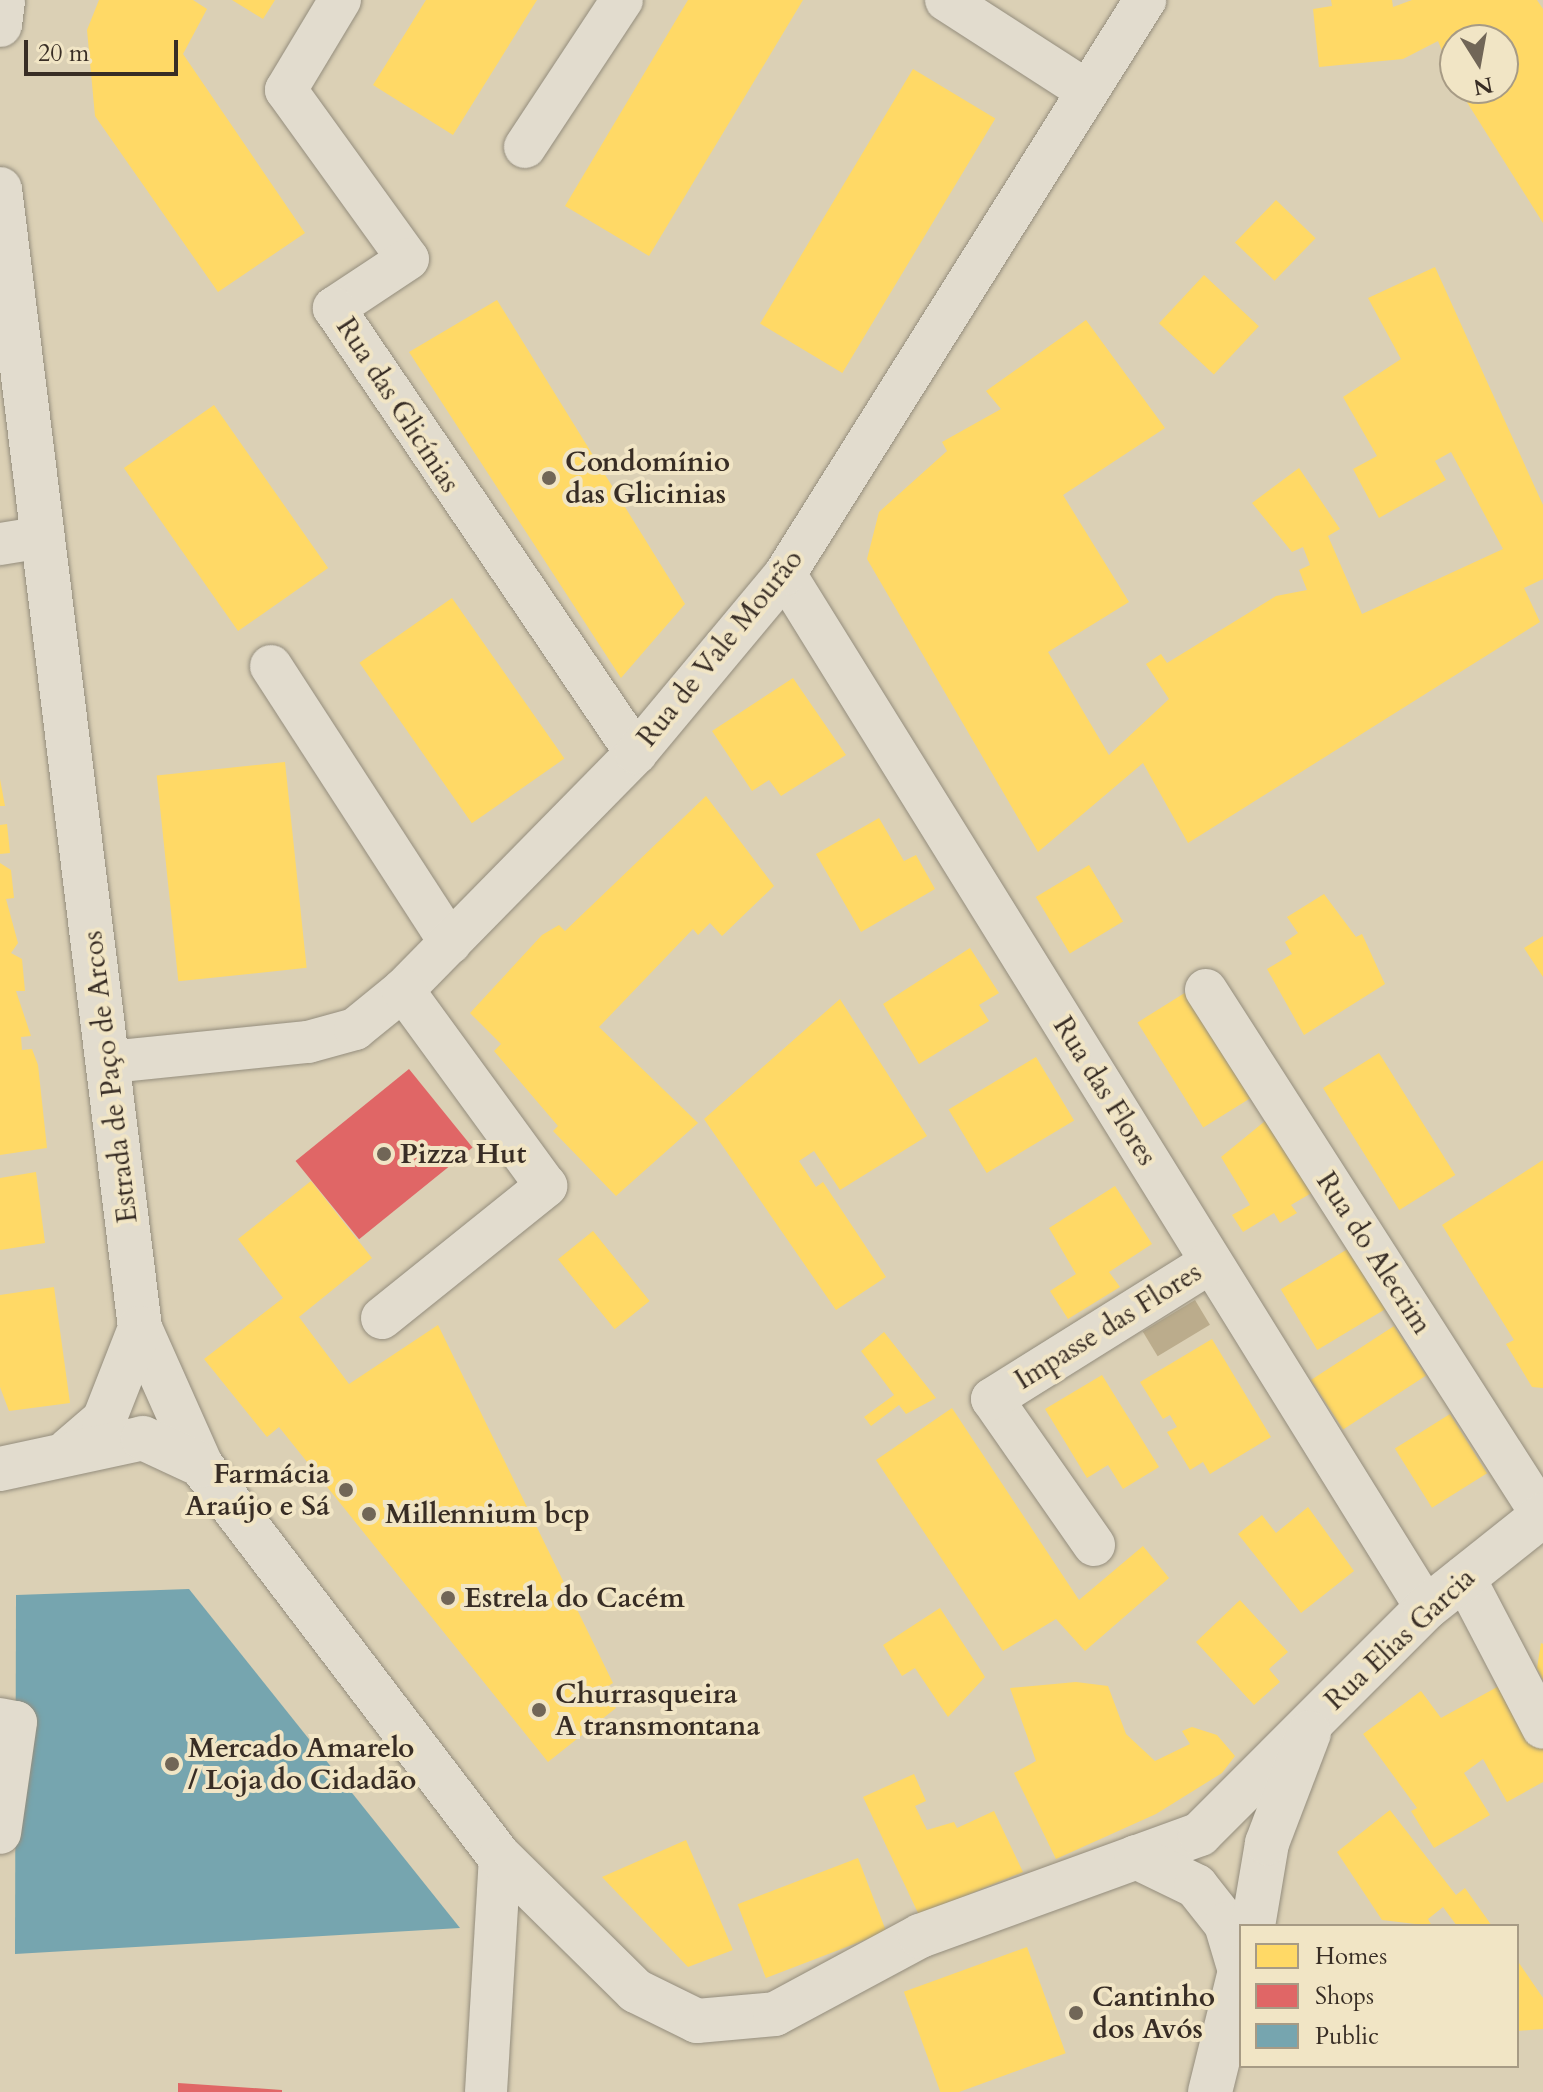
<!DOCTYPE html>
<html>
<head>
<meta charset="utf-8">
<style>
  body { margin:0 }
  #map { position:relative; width:1543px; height:2092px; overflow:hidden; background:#dbd0b5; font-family:Cardo,serif }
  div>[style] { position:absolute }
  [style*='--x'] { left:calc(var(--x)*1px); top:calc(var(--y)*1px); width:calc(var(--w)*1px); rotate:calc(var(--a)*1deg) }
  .water>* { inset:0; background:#bbac8c; transform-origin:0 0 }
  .homes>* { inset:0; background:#ffd966; transform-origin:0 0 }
  .shops>* { inset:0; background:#e06666; transform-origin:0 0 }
  .public>* { inset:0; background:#76a5af }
  .roads { filter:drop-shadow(0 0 2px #948d7d) drop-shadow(0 0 2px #948d7d) }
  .street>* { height:42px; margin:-21px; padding:0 21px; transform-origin:21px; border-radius:21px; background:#e2dcce }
  .secondary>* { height:44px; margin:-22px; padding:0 22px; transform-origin:22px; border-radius:22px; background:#e2dcce }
  .dots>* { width:22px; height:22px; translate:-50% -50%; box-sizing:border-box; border:4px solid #f1e5c5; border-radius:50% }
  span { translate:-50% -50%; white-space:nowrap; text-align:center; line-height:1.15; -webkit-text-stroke:8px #f1e5c5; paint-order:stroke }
  .street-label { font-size:28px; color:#382d25 }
  .poi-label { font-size:28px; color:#382d25; font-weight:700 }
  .left { translate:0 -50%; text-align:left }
  .right { translate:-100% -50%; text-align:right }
  .legend { position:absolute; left:1239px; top:1924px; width:280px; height:144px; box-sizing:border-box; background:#f1e5c5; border:2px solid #a79b85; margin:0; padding:10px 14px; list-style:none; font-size:24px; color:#382d25 }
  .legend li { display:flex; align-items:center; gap:16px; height:40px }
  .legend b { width:40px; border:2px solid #a79b85 }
  .north { position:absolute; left:1439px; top:24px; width:80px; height:80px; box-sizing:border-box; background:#f1e5c5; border:2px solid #a79b85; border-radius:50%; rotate:169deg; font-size:22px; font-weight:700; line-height:32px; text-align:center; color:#382d25 }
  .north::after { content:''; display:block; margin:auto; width:28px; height:36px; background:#716657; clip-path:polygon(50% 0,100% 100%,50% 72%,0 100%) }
  .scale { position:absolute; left:24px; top:40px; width:154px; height:36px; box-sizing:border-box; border:4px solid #382d25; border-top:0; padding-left:10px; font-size:24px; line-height:28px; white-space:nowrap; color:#382d25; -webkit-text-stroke:6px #f1e5c5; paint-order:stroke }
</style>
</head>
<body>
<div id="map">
  <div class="water">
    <div style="left:1195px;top:1300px;width:29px;height:61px;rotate:59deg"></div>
  </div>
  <div class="homes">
    <div style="clip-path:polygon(99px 0,193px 0,207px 9px,183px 54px,305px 233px,218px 292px,95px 116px,87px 30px)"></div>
    <div style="clip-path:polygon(232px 0,275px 0,263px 19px)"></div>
    <div style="clip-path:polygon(426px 0,537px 0,453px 135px,373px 85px)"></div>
    <div style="clip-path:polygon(688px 0,803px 0,649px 256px,565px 206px)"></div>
    <div style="clip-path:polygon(1331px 0,1392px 0,1393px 7px,1412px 0,1537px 0,1543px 9px,1543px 223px,1458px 88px,1503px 88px,1503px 40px,1455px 40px,1455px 82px,1438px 41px,1403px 59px,1319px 67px,1313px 9px,1332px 6px)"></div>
    <div style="left:913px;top:69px;width:96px;height:297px;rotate:31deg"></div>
    <div style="left:1276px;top:200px;width:55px;height:59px;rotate:44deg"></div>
    <div style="clip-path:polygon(1435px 267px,1543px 505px,1543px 579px,1524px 588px,1540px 622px,1188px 843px,1143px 763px,1038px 852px,867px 559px,879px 512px,947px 451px,942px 442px,1001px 409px,986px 391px,1086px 320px,1165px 428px,1063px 495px,1129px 602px,1048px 652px,1109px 755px,1169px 699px,1146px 664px,1161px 654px,1167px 663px,1276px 596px,1307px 590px,1299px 570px,1310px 565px,1303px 547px,1292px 552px,1252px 503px,1299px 468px,1340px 529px,1328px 536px,1362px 614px,1503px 549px,1451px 452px,1435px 461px,1446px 480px,1379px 518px,1353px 469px,1377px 456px,1343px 397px,1401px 359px,1368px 298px)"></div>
    <div style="left:1204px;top:275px;width:75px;height:66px;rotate:43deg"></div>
    <div style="clip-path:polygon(497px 300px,685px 604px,621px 678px,409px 352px)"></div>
    <div style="left:214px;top:405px;width:199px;height:110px;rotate:55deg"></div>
    <div style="left:452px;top:598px;width:196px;height:113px;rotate:55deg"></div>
    <div style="clip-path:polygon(793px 678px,846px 755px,781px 796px,769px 780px,752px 791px,712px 731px)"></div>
    <div style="left:285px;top:762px;width:207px;height:129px;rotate:84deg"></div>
    <div style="clip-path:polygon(0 779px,5px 806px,0 806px)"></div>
    <div style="clip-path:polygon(706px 796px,774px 886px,722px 936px,710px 923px,698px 935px,693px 929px,599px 1027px,698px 1123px,616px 1196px,553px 1131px,558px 1126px,494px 1051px,501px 1044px,470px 1013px,542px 935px,559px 925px,565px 931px)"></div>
    <div style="clip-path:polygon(879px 818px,904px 861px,916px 855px,935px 889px,861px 932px,816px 854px)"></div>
    <div style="clip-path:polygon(7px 824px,10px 853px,0 854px,0 825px)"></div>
    <div style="clip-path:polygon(0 863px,11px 870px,14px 898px,6px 899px,18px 943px,11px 953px,22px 959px,25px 991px,16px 991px,31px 1036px,21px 1037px,22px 1050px,32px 1049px,38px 1065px,47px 1148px,0 1155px)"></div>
    <div style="left:1089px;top:865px;width:66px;height:62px;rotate:59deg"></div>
    <div style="clip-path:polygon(1324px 894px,1356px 937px,1362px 934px,1385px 984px,1304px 1035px,1267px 969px,1292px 954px,1285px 942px,1298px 933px,1287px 917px)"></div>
    <div style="clip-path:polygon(1543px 936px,1543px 977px,1524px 948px)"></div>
    <div style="clip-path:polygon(970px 948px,999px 993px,979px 1005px,989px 1021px,919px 1064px,883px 1004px)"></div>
    <div style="left:1191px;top:989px;width:124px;height:63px;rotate:58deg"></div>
    <div style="clip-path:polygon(840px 999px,927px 1136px,840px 1190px,814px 1151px,799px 1161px,816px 1187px,823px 1182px,886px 1277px,836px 1310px,704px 1119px)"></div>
    <div style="left:1379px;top:1053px;width:144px;height:66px;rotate:58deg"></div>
    <div style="left:1036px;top:1057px;width:74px;height:102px;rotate:59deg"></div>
    <div style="clip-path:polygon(1270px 1117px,1315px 1191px,1291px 1205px,1297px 1213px,1280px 1223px,1274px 1213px,1243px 1232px,1232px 1215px,1250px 1205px,1221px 1157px)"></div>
    <div style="clip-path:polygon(1543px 1160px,1543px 1388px,1532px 1387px,1506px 1344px,1514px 1340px,1442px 1225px)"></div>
    <div style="clip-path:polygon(36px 1172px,45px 1243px,0 1250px,0 1178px)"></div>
    <div style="clip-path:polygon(311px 1181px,372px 1258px,299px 1317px,349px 1384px,438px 1325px,613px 1683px,602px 1690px,616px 1708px,548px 1762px,279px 1427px,267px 1437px,204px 1359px,283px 1298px,238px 1239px)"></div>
    <div style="clip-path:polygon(1115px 1186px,1152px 1244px,1109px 1272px,1120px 1287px,1068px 1319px,1050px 1291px,1076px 1274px,1049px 1228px)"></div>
    <div style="left:593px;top:1231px;width:90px;height:45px;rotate:51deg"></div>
    <div style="left:1351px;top:1247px;width:71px;height:82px;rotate:59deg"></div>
    <div style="clip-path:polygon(54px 1287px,70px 1403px,9px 1411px,0 1387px,0 1295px)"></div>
    <div style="left:1394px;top:1326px;width:59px;height:99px;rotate:57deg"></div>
    <div style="clip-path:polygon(884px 1332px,936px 1398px,906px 1414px,899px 1405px,871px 1426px,864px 1417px,894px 1395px,861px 1351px)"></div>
    <div style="clip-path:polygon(1212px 1339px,1271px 1437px,1210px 1474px,1203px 1462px,1190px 1470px,1167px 1432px,1177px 1427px,1170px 1415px,1163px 1419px,1140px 1382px)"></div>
    <div style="clip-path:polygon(1102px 1375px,1159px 1467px,1123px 1489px,1108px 1465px,1087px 1478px,1045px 1409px)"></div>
    <div style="clip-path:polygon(952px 1408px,1079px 1600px,1143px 1546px,1169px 1578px,1085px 1651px,1056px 1619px,1003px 1651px,876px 1460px)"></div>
    <div style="left:1450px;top:1414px;width:70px;height:65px;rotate:58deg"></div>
    <div style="clip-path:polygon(1308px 1507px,1354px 1571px,1301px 1613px,1238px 1534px,1262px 1515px,1276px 1533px)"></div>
    <div style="clip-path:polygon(1240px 1600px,1288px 1652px,1269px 1669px,1280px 1682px,1254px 1705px,1196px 1642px)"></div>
    <div style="clip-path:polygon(940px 1608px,985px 1677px,948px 1717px,915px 1668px,902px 1676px,883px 1645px)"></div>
    <div style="clip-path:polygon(1541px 1643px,1543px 1644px,1543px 1680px,1537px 1668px)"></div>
    <div style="clip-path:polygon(1508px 1681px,1543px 1747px,1543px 1782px,1507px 1802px,1483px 1759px,1464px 1773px,1490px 1815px,1434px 1848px,1411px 1811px,1417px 1808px,1363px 1734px,1421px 1691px,1441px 1718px)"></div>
    <div style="clip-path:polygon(1076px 1682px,1108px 1686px,1126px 1734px,1155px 1761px,1190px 1744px,1182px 1731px,1192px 1727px,1217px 1735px,1235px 1756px,1222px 1773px,1156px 1814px,1056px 1859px,1014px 1773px,1036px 1761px,1010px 1688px)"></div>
    <div style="clip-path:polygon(914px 1774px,926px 1801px,915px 1806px,927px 1830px,954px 1822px,957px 1828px,994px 1811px,1023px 1872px,919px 1915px,863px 1797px)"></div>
    <div style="clip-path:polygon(1390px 1810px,1456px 1895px,1465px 1888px,1492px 1926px,1457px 1926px,1443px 1907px,1428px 1919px,1432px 1926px,1382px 1920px,1337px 1852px)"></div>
    <div style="clip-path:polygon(686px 1840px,733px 1950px,688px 1967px,602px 1877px)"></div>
    <div style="left:858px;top:1858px;width:79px;height:129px;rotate:69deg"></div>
    <div style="left:1027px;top:1947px;width:113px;height:131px;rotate:70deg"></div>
    <div style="clip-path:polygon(1517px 1960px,1543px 1998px,1543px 2029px,1517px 2031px)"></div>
  </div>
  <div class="shops">
    <div style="left:409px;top:1069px;width:101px;height:146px;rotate:51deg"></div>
    <div style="clip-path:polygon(178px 2083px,282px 2090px,282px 2092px,178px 2092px)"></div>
  </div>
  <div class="public">
    <div style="clip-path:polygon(189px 1589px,460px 1928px,15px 1954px,16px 1595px)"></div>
  </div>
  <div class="roads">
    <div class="street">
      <div style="--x:340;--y:0;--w:105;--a:121"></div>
      <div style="--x:286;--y:90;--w:208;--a:54.2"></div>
      <div style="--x:408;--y:259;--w:89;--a:146.5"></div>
      <div style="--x:334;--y:308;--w:538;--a:55.84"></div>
      <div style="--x:946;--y:0;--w:168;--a:32.8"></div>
      <div style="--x:525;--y:147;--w:176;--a:-56.6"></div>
      <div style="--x:0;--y:544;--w:44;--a:-9.2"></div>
      <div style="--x:785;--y:574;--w:1217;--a:58.2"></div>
      <div style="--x:271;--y:666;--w:330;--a:57.1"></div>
      <div style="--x:1206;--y:990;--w:623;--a:57.38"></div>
      <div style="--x:110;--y:1062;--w:199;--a:-5.8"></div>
      <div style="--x:308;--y:1042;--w:49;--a:-15.5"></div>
      <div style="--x:355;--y:1029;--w:62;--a:-39.1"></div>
      <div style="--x:403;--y:990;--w:332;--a:-45.5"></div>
      <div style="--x:636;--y:753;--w:233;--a:-50.2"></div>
      <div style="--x:785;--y:574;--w:678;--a:-57.9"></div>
      <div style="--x:382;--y:1318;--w:211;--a:-38.8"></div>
      <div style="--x:546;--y:1186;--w:243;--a:-126.1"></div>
      <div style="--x:1094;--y:1545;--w:178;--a:-124.9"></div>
      <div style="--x:992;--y:1399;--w:258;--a:-32"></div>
      <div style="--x:1464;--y:1577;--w:170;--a:62.4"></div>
      <div style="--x:0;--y:1719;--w:16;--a:11"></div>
      <div style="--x:16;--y:1722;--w:112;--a:98.2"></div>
      <div style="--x:486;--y:2092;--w:235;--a:-86.6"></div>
    </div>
    <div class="secondary">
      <div style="--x:0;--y:25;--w:25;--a:-83"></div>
      <div style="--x:0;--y:189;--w:1148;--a:82.99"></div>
      <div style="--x:140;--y:1328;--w:150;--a:66"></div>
      <div style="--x:201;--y:1465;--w:493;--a:52.7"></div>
      <div style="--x:500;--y:1857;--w:191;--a:44.6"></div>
      <div style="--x:636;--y:1991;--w:68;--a:26.2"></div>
      <div style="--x:697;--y:2021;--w:78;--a:-5.1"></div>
      <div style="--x:775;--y:2014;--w:165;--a:-28.3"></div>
      <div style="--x:920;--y:1936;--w:298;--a:-20"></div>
      <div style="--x:1200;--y:1834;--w:320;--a:-45"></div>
      <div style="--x:1426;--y:1608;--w:149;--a:-38.5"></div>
      <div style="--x:69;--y:1450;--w:46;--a:-40.6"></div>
      <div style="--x:104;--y:1420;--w:99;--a:-68.6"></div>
      <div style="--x:0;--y:1469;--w:146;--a:-12.2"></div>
      <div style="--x:143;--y:1438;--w:64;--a:25"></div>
      <div style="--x:1136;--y:1857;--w:67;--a:25.8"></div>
      <div style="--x:1196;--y:1886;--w:48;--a:51.7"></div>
      <div style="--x:1226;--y:1924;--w:49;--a:73.4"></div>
      <div style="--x:1253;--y:1926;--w:84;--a:-80.4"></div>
      <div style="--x:1267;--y:1843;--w:118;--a:-69.1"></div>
      <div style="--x:1210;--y:2092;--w:129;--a:-76.1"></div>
    </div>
  </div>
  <div class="dots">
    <div style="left:549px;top:478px;background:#716657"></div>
    <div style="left:384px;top:1154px;background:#716657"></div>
    <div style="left:346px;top:1490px;background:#716657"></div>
    <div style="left:369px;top:1514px;background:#716657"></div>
    <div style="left:448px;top:1598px;background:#716657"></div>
    <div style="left:539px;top:1710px;background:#716657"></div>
    <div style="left:172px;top:1764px;background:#716657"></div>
    <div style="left:1076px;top:2013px;background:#716657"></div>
  </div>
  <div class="street-label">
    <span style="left:398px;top:405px;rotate:57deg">Rua das Glicínias</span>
    <span style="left:720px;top:648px;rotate:-51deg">Rua de Vale Mourão</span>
    <span style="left:110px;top:1077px;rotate:-97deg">Estrada de Paço de Arcos</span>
    <span style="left:1105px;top:1091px;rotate:58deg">Rua das Flores</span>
    <span style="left:1374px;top:1253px;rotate:57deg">Rua do Alecrim</span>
    <span style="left:1108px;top:1326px;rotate:-32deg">Impasse das Flores</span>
    <span style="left:1400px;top:1639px;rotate:-43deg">Rua Elias Garcia</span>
  </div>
  <div class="poi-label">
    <span class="left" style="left:565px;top:478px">Condomínio<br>das Glicinias</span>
    <span class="left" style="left:400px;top:1154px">Pizza Hut</span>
    <span class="right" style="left:330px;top:1490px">Farmácia<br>Araújo e Sá</span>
    <span class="left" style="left:385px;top:1514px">Millennium bcp</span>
    <span class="left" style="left:464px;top:1598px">Estrela do Cacém</span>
    <span class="left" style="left:555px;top:1710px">Churrasqueira<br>A transmontana</span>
    <span class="left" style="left:188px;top:1764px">Mercado Amarelo<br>/ Loja do Cidadão</span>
    <span class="left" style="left:1092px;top:2013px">Cantinho<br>dos Avós</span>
  </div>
  <ul class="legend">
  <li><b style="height:22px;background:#ffd966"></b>Homes</li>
  <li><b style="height:22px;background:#e06666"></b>Shops</li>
  <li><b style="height:22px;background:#76a5af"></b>Public</li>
  </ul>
  <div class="north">N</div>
  <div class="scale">20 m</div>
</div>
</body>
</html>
